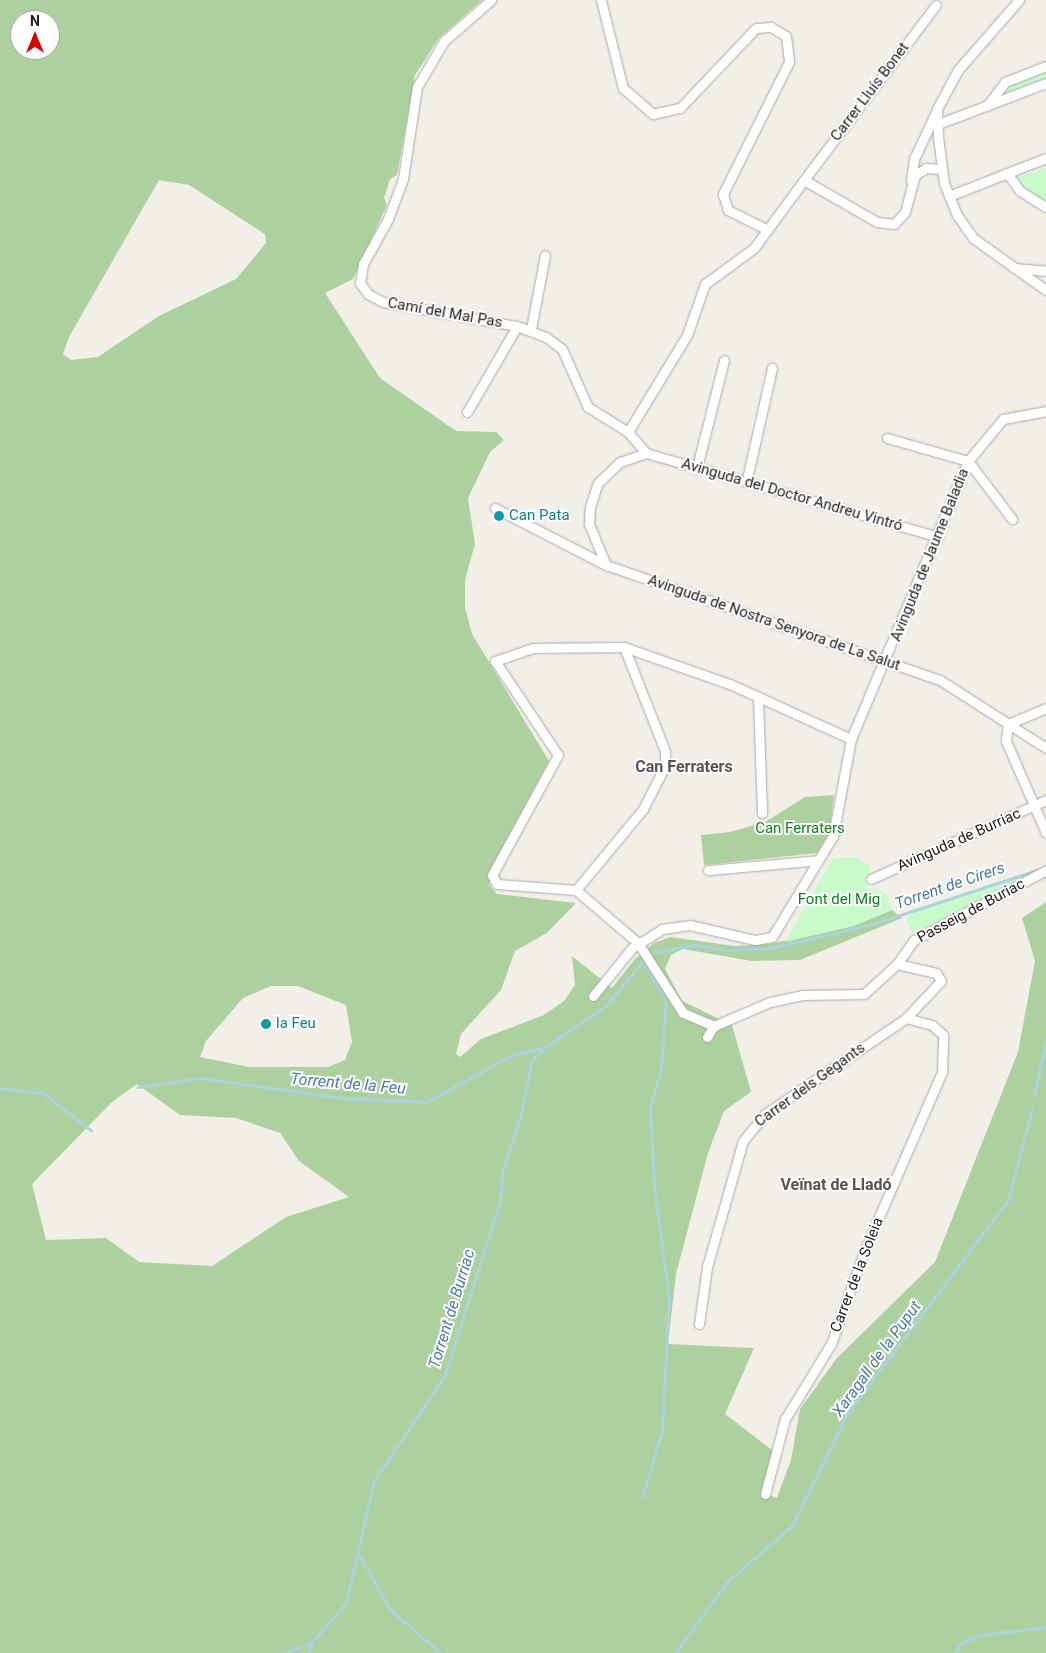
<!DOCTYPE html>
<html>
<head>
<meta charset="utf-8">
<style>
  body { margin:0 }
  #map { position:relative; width:1046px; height:1653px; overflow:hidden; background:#f2efe9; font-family:Roboto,sans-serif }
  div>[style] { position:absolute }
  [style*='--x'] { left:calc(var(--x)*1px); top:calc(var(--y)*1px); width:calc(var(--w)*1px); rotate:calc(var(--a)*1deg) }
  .forest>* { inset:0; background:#add19e }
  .park>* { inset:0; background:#c8facc }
  .stream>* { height:2.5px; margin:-1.25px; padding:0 1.25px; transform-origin:1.25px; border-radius:1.25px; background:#aad3df }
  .roads { filter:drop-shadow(0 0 1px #a9a9a9) drop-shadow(0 0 1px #a9a9a9) }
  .minor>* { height:9px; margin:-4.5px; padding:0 4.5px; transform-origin:4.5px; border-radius:4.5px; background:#fff }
  .dots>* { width:14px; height:14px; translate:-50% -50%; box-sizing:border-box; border:2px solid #fff; border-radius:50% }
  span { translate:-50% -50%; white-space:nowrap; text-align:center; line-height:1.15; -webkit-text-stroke:4px #fff; paint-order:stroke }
  .street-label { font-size:15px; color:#222 }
  .culture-label { font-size:15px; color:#0d838f }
  .left { translate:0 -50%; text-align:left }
  .park-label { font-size:15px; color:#0c8416 }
  .neighbourhood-label { font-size:16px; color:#555; font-weight:700 }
  .water-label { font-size:16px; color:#4a7aab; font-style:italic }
  .north { position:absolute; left:10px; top:10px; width:50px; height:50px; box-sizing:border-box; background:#fff; border:1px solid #a7a7a7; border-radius:50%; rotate:0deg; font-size:14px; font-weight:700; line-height:20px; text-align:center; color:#222 }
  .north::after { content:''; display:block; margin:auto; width:18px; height:22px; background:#d40000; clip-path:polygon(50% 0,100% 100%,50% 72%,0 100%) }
</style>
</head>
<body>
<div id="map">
  <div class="forest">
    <div style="clip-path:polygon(evenodd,0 0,482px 0,439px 38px,415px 75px,397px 175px,390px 179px,384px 198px,387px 205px,353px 279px,325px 293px,380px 378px,456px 431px,496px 432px,504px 440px,490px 452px,468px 498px,475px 544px,465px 580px,465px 607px,472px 634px,549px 761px,491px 869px,494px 874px,489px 884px,497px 894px,576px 903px,547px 933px,515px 951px,501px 990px,461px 1034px,456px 1054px,460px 1057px,481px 1039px,544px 1015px,564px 1001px,575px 985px,572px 956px,612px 988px,635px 959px,654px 943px,670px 937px,735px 946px,769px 944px,853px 926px,892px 910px,902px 918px,800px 960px,752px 961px,683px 949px,671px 955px,665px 969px,682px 1001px,732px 1025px,751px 1092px,724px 1111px,708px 1153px,676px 1274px,668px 1344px,754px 1348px,725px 1414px,773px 1451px,765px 1494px,777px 1498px,791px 1460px,800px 1409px,837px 1358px,935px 1262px,1018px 1052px,1035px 961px,1022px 918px,1046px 902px,1046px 1653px,0 1653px,0 0,20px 20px,50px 20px,50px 50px,20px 50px,20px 20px,0 0,159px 180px,189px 185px,265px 234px,266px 243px,236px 279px,159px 316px,98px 357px,71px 360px,63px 354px,69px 337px,159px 180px,0 0,271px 986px,298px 986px,346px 1005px,352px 1042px,345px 1060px,328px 1067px,249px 1067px,200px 1057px,206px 1041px,243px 998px,271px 986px,0 0,137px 1084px,180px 1115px,236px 1118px,280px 1133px,299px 1161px,349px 1197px,286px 1217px,212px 1266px,139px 1262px,106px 1238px,46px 1240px,32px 1184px,112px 1102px,137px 1084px)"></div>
    <div style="clip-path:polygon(834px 795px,829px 834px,817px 853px,704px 865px,701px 835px,730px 832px,765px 822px,805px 797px)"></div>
  </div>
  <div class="park">
    <div style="clip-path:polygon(1046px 67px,1046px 82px,988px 103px,1005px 82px)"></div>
    <div style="clip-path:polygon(1046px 168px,1046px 204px,1033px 199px,1014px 179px)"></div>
    <div style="clip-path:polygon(856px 857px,868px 864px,871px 872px,865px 880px,867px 889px,884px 892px,892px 910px,853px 926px,785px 942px,833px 858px)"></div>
    <div style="clip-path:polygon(1046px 867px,914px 938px,906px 918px,926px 906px)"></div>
  </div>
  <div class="stream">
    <div style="--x:654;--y:952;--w:43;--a:-9.5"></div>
    <div style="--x:696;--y:945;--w:30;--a:9"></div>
    <div style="--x:726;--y:950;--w:45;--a:-2.5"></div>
    <div style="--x:771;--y:948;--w:105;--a:-13.2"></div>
    <div style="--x:873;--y:924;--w:176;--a:-18.2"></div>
    <div style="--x:138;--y:1087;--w:65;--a:-8"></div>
    <div style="--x:202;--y:1078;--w:141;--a:8.1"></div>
    <div style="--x:342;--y:1098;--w:85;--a:2.7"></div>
    <div style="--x:427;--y:1102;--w:97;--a:-28.9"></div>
    <div style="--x:512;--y:1055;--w:32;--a:-13"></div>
    <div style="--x:0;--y:1088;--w:43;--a:6.6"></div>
    <div style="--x:43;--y:1093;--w:61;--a:37.6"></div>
    <div style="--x:1034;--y:1096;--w:58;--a:-78.1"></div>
    <div style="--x:642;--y:1498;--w:70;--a:-73.4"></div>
    <div style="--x:662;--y:1431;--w:132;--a:-87"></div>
    <div style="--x:669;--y:1299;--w:114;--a:-97.6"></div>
    <div style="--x:654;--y:1186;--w:79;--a:-92.9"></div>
    <div style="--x:650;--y:1107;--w:40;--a:-74"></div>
    <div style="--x:661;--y:1069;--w:69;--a:-85.9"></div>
    <div style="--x:666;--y:1000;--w:44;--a:-121.2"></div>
    <div style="--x:359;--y:1554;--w:64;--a:60.3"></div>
    <div style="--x:391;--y:1610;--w:66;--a:40.7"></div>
    <div style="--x:284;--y:1653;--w:30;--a:-21"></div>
    <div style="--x:312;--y:1642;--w:52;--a:-48.9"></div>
    <div style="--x:346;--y:1603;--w:125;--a:-77.1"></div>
    <div style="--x:374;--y:1481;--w:128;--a:-56.2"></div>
    <div style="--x:445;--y:1375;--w:182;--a:-72.5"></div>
    <div style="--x:500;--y:1201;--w:32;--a:-85"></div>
    <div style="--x:503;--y:1169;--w:57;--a:-71.6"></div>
    <div style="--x:521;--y:1115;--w:54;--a:-79.3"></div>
    <div style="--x:531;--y:1062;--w:19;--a:-47"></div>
    <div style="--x:544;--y:1048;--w:75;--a:-34.1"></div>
    <div style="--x:606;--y:1006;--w:60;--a:-50.4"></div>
    <div style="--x:308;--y:1653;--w:11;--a:-68"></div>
    <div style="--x:675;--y:1653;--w:89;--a:-53.6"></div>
    <div style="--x:728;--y:1581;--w:84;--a:-40.7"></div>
    <div style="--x:792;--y:1526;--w:125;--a:-63.8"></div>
    <div style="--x:847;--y:1414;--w:268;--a:-53"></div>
    <div style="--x:1008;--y:1200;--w:94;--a:-75.2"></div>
    <div style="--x:955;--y:1653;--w:10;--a:-61"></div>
    <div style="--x:960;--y:1644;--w:21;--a:-25"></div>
    <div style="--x:979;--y:1635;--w:67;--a:-6.8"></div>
  </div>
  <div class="roads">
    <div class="minor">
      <div style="--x:491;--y:0;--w:62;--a:138.9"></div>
      <div style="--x:444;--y:41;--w:53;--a:120.4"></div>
      <div style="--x:417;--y:87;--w:93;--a:98.7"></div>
      <div style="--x:403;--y:179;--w:43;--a:110.6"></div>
      <div style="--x:388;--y:219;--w:51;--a:119.1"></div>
      <div style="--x:363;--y:264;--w:19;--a:99"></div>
      <div style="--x:360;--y:283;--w:14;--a:54"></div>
      <div style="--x:368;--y:294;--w:17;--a:28"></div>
      <div style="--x:383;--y:302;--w:136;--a:10.2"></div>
      <div style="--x:517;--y:326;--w:31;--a:21"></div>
      <div style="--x:546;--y:337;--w:20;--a:37"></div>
      <div style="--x:562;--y:349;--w:64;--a:65.9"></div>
      <div style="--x:588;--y:407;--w:47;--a:32"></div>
      <div style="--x:628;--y:432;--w:28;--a:49"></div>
      <div style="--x:601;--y:0;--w:91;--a:76"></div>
      <div style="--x:623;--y:88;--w:40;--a:41"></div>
      <div style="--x:653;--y:114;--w:28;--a:-13"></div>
      <div style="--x:680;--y:108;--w:110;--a:-46.5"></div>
      <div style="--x:756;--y:28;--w:15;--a:-4"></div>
      <div style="--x:771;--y:27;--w:17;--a:31"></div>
      <div style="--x:786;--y:36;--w:26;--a:83"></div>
      <div style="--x:789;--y:62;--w:148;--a:116.6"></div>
      <div style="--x:723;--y:194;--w:17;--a:73"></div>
      <div style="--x:728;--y:210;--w:42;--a:26.6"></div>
      <div style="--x:1019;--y:0;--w:93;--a:131.1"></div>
      <div style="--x:958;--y:70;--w:44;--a:118.3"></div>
      <div style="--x:937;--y:109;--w:28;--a:88"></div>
      <div style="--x:938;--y:137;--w:46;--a:82.6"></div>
      <div style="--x:944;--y:183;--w:35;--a:68"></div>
      <div style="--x:957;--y:215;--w:28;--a:55"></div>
      <div style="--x:973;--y:238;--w:90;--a:35.5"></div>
      <div style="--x:987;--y:106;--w:30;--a:-53"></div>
      <div style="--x:1005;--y:82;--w:44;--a:-21.3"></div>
      <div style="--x:938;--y:124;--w:116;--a:-20.8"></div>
      <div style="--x:1007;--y:173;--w:22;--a:54"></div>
      <div style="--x:1020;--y:191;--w:31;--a:32"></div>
      <div style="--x:804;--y:180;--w:219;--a:-53"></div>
      <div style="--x:911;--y:181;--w:22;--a:-82"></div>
      <div style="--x:914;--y:159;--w:54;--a:-64.9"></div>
      <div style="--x:949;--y:196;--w:104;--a:-21.4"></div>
      <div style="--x:1014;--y:268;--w:32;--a:5"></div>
      <div style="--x:531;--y:329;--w:75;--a:-79.3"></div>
      <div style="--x:467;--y:412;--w:99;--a:-59.8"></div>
      <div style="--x:628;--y:432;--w:114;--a:-58.7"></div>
      <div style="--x:687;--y:335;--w:54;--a:-70.6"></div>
      <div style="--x:705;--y:284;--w:61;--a:-36.3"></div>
      <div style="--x:754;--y:248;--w:84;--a:-53.7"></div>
      <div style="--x:804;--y:180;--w:84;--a:29.9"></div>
      <div style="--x:877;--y:222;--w:17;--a:7"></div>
      <div style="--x:894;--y:224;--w:16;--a:-47"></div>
      <div style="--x:905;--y:212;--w:38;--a:-75"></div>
      <div style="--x:915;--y:175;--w:13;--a:-32"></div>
      <div style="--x:926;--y:168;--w:15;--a:4"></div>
      <div style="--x:887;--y:438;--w:84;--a:15.9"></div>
      <div style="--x:968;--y:461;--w:73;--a:52.8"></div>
      <div style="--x:646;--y:453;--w:304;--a:16"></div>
      <div style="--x:697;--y:467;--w:110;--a:-75.8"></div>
      <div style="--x:747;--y:479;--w:114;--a:-77.3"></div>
      <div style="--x:495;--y:508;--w:125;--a:27.2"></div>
      <div style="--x:606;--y:565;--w:353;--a:19"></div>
      <div style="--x:940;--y:680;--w:126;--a:32.7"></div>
      <div style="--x:606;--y:565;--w:44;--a:-112.5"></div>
      <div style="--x:589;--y:524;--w:17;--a:-87"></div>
      <div style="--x:590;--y:507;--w:25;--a:-72"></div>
      <div style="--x:598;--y:483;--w:30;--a:-44"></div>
      <div style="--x:620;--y:462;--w:28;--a:-19"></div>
      <div style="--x:758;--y:698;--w:115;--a:88"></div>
      <div style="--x:1008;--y:724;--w:17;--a:97"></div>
      <div style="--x:1006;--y:741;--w:100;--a:66.5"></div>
      <div style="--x:1008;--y:724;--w:41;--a:-22.8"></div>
      <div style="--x:708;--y:870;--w:111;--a:-5.1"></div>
      <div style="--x:871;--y:879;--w:192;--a:-24.3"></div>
      <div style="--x:576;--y:890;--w:105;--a:-50.4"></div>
      <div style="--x:643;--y:809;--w:48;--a:-62.9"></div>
      <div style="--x:665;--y:766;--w:15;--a:-90"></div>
      <div style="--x:665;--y:751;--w:112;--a:-111.5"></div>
      <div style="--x:593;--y:996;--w:62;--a:-50.9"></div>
      <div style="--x:632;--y:948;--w:36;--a:-32"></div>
      <div style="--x:662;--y:929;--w:28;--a:-8"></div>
      <div style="--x:690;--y:925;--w:67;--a:13"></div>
      <div style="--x:755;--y:940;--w:17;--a:-10"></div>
      <div style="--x:772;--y:937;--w:118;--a:-58.9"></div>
      <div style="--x:833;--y:836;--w:99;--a:-79.5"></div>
      <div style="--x:851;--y:739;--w:302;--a:-67.2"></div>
      <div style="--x:968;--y:461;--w:55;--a:-50.2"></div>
      <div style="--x:1003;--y:419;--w:44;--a:-10.5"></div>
      <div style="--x:714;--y:1026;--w:34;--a:-157"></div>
      <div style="--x:683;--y:1013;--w:83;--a:-122.7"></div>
      <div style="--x:638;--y:943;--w:82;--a:-139.5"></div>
      <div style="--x:576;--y:890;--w:79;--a:-175.7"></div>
      <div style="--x:497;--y:884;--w:10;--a:-119"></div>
      <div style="--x:492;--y:875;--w:137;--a:-61.2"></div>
      <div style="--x:558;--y:755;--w:113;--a:-123.8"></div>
      <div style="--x:495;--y:661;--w:40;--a:-18.9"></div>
      <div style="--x:533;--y:648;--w:91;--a:-0.6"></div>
      <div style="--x:624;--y:647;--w:114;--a:19.4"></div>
      <div style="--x:732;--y:685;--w:131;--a:24.4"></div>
      <div style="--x:714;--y:1026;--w:61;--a:-23.2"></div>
      <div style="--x:770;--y:1002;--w:33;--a:-12"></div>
      <div style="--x:802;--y:995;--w:62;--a:-0.9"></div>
      <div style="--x:864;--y:994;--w:45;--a:-42.3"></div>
      <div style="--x:897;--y:964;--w:29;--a:-55"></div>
      <div style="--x:914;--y:940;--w:149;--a:-27.9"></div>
      <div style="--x:707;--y:1037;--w:13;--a:-58"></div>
      <div style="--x:699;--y:1324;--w:58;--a:-82"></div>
      <div style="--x:707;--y:1267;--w:131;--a:-74.1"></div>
      <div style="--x:743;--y:1141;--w:35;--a:-51"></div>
      <div style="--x:765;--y:1114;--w:171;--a:-34.2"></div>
      <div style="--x:906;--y:1018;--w:51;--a:-46.6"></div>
      <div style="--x:941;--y:981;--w:9;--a:-122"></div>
      <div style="--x:936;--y:973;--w:40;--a:-167"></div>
      <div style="--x:765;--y:1494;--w:78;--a:-75.1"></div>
      <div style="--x:785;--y:1419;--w:88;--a:-58.5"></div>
      <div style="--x:831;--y:1344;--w:101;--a:-70.3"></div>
      <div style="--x:865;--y:1249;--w:193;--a:-66.5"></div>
      <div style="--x:942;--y:1072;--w:37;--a:-88"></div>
      <div style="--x:943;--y:1035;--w:15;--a:-138"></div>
      <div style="--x:932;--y:1025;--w:27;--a:-165"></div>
    </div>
  </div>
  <div class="dots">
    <div style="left:499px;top:516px;background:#0f9aa8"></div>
    <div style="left:266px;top:1024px;background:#0f9aa8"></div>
  </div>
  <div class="street-label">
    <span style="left:870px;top:92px;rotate:-53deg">Carrer Lluís Bonet</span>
    <span style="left:445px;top:313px;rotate:10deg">Camí del Mal Pas</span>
    <span style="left:792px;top:495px;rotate:16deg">Avinguda del Doctor Andreu Vintró</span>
    <span style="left:930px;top:555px;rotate:-68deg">Avinguda de Jaume Baladia</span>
    <span style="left:774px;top:623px;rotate:19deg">Avinguda de Nostra Senyora de La Salut</span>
    <span style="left:959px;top:840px;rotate:-24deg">Avinguda de Burriac</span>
    <span style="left:971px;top:911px;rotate:-28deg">Passeig de Buriac</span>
    <span style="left:810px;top:1085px;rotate:-36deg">Carrer dels Gegants</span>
    <span style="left:857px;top:1275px;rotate:-69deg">Carrer de la Soleia</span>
  </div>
  <div class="culture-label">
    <span class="left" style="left:509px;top:516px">Can Pata</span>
    <span class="left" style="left:276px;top:1024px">la Feu</span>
  </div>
  <div class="park-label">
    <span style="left:800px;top:829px">Can Ferraters</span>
    <span style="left:839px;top:900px">Font del Mig</span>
  </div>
  <div class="neighbourhood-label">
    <span style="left:684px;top:767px">Can Ferraters</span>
    <span style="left:836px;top:1185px">Veïnat de Lladó</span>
  </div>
  <div class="water-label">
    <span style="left:950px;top:886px;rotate:-19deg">Torrent de Cirers</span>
    <span style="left:348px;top:1084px;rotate:5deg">Torrent de la Feu</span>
    <span style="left:452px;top:1309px;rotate:-73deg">Torrent de Burriac</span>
    <span style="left:877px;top:1359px;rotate:-54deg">Xaragall de la Puput</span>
  </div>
  <div class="north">N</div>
</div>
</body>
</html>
